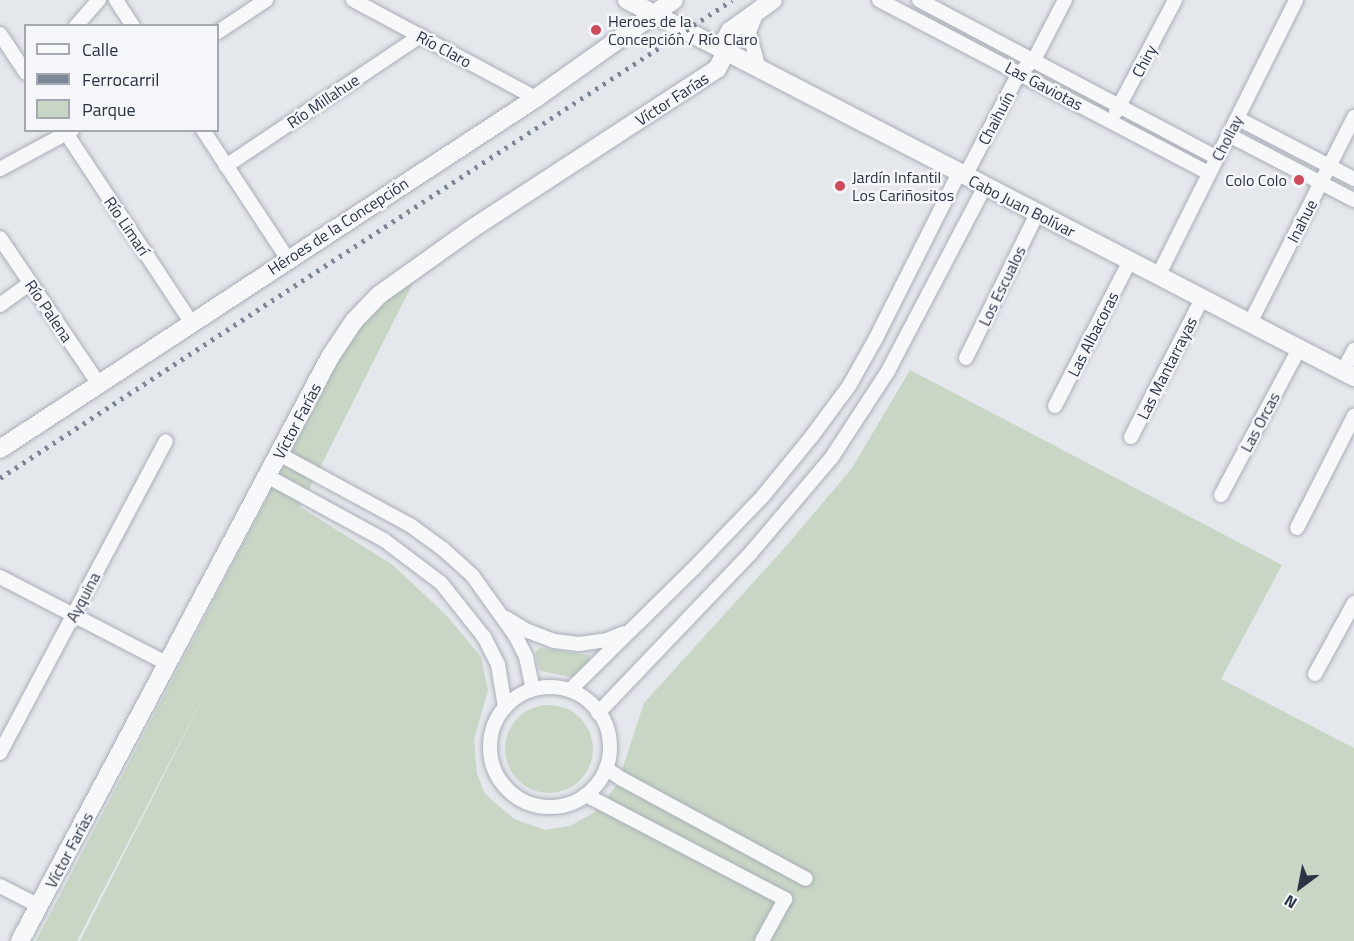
<!DOCTYPE html>
<html>
<head>
<meta charset="utf-8">
<style>
  body { margin:0 }
  #map { position:relative; width:1354px; height:941px; overflow:hidden; background:#e4e7ec; font-family:"Titillium Web",sans-serif }
  div>[style] { position:absolute }
  [style*='--x'] { left:calc(var(--x)*1px); top:calc(var(--y)*1px); width:calc(var(--w)*1px); rotate:calc(var(--a)*1deg) }
  .green>* { inset:0; background:#c9d6c5 }
  .round { border-radius:50% }
  .roads { filter:drop-shadow(0 0 2px #a9aeb7) drop-shadow(0 0 2px #a9aeb7) }
  .minor>* { height:14px; margin:-7px; padding:0 7px; transform-origin:7px; border-radius:7px; background:#f7f8fa }
  .minor>.ring { margin:-7px; padding:0; box-sizing:content-box; background:none; border:14px solid #f7f8fa; border-radius:50% }
  .tertiary>* { height:18px; margin:-9px; padding:0 9px; transform-origin:9px; border-radius:9px; background:#f7f8fa }
  .rail>* { height:4.5px; margin-top:-2.25px; transform-origin:0; background:repeating-linear-gradient(90deg,#7d8696 0 3px,transparent 0 9px) }
  .dots>* { width:16px; height:16px; translate:-50% -50%; box-sizing:border-box; border:3px solid #f4f6f9; border-radius:50% }
  span { translate:-50% -50%; white-space:nowrap; text-align:center; line-height:1.15; -webkit-text-stroke:5px #f4f6f9; paint-order:stroke }
  .poi-label { font-size:16px; color:#2b3445 }
  .left { translate:0 -50%; text-align:left }
  .right { translate:-100% -50%; text-align:right }
  .street-label { font-size:16px; color:#2b3445 }
  .legend { position:absolute; left:24px; top:24px; width:195px; height:108px; box-sizing:border-box; background:#f4f6f9; border:2px solid #a4a8b1; margin:0; padding:8px 10px; list-style:none; font-size:18px; color:#2b3445 }
  .legend li { display:flex; align-items:center; gap:12px; height:30px }
  .legend b { width:30px; border:2px solid #a4a8b1 }
  .north { position:absolute; left:1270px; top:857px; width:60px; height:60px; -webkit-text-stroke:4px #f4f6f9; paint-order:stroke; rotate:212deg; font-size:16px; font-weight:700; line-height:24px; text-align:center; color:#2b3445 }
  .north::after { content:''; display:block; margin:auto; width:21px; height:27px; background:#2b3445; clip-path:polygon(50% 0,100% 100%,50% 72%,0 100%) }
</style>
</head>
<body>
<div id="map">
  <div class="green">
    <div style="clip-path:polygon(414px 281px,300px 507px,393px 565px,448px 617px,481px 657px,488px 690px,474px 740px,477px 774px,485px 794px,514px 819px,545px 830px,570px 826px,595px 812px,617px 785px,644px 703px,788px 544px,852px 468px,910px 370px,1282px 565px,1221px 679px,1354px 748px,1354px 941px,80px 941px,213px 678px,77px 941px,36px 941px,349px 341px,371px 310px)"></div>
    <div style="clip-path:polygon(540px 648px,582px 654px,588px 655px,591px 660px,577px 675px,570px 677px,542px 671px,539px 669px,535px 653px)"></div>
    <div class="round" style="left:505px;top:705px;width:88px;height:88px"></div>
  </div>
  <div class="roads">
    <div class="minor">
      <div style="--x:116;--y:0;--w:31;--a:57"></div>
      <div style="--x:353;--y:0;--w:208;--a:28.2"></div>
      <div style="--x:879;--y:0;--w:373;--a:27.7"></div>
      <div style="--x:919;--y:0;--w:337;--a:27.9"></div>
      <div style="--x:757;--y:12;--w:22;--a:112"></div>
      <div style="--x:749;--y:32;--w:39;--a:75"></div>
      <div style="--x:76;--y:26;--w:35;--a:-49"></div>
      <div style="--x:218;--y:32;--w:58;--a:-33.7"></div>
      <div style="--x:0;--y:34;--w:47;--a:56.3"></div>
      <div style="--x:1116;--y:112;--w:127;--a:-62.2"></div>
      <div style="--x:1237;--y:118;--w:132;--a:27.5"></div>
      <div style="--x:64;--y:130;--w:230;--a:56.5"></div>
      <div style="--x:203;--y:130;--w:153;--a:56.7"></div>
      <div style="--x:1229;--y:135;--w:141;--a:27.5"></div>
      <div style="--x:226;--y:166;--w:234;--a:-33.8"></div>
      <div style="--x:0;--y:169;--w:82;--a:-28.4"></div>
      <div style="--x:965;--y:176;--w:116;--a:-62.3"></div>
      <div style="--x:1019;--y:73;--w:20;--a:-41"></div>
      <div style="--x:1034;--y:60;--w:68;--a:-62.7"></div>
      <div style="--x:0;--y:238;--w:176;--a:55.9"></div>
      <div style="--x:1158;--y:276;--w:309;--a:-63.4"></div>
      <div style="--x:0;--y:305;--w:37;--a:-36"></div>
      <div style="--x:1250;--y:323;--w:231;--a:-63.2"></div>
      <div style="--x:966;--y:358;--w:161;--a:-63.8"></div>
      <div style="--x:1343;--y:371;--w:24;--a:-62"></div>
      <div style="--x:1055;--y:406;--w:163;--a:-62.7"></div>
      <div style="--x:1131;--y:437;--w:155;--a:-62.8"></div>
      <div style="--x:279;--y:454;--w:149;--a:28.5"></div>
      <div style="--x:410;--y:525;--w:41;--a:36"></div>
      <div style="--x:443;--y:549;--w:39;--a:42"></div>
      <div style="--x:472;--y:575;--w:74;--a:54.4"></div>
      <div style="--x:515;--y:635;--w:25;--a:63"></div>
      <div style="--x:526;--y:657;--w:33;--a:78"></div>
      <div style="--x:267;--y:476;--w:133;--a:28.7"></div>
      <div style="--x:384;--y:540;--w:71;--a:37"></div>
      <div style="--x:441;--y:583;--w:69;--a:51.5"></div>
      <div style="--x:484;--y:637;--w:31;--a:63"></div>
      <div style="--x:498;--y:665;--w:43;--a:80.5"></div>
      <div style="--x:1221;--y:495;--w:166;--a:-61.9"></div>
      <div style="--x:1297;--y:528;--w:126;--a:-63"></div>
      <div style="--x:0;--y:577;--w:189;--a:27.4"></div>
      <div style="--x:506;--y:618;--w:26;--a:31"></div>
      <div style="--x:528;--y:631;--w:28;--a:21"></div>
      <div style="--x:554;--y:641;--w:25;--a:7"></div>
      <div style="--x:579;--y:644;--w:28;--a:-8"></div>
      <div style="--x:607;--y:640;--w:18;--a:-22"></div>
      <div style="--x:1315;--y:674;--w:81;--a:-61.2"></div>
      <div class="ring" style="left:490px;top:687px;width:106px;height:106px"></div>
      <div style="--x:570;--y:690;--w:175;--a:-44.5"></div>
      <div style="--x:695;--y:567;--w:98;--a:-46.2"></div>
      <div style="--x:763;--y:496;--w:77;--a:-50.8"></div>
      <div style="--x:812;--y:436;--w:62;--a:-53.5"></div>
      <div style="--x:849;--y:386;--w:55;--a:-60.6"></div>
      <div style="--x:876;--y:338;--w:185;--a:-63.3"></div>
      <div style="--x:598;--y:713;--w:220;--a:-46.3"></div>
      <div style="--x:750;--y:554;--w:127;--a:-49.8"></div>
      <div style="--x:832;--y:457;--w:103;--a:-56.9"></div>
      <div style="--x:888;--y:371;--w:209;--a:-62.3"></div>
      <div style="--x:0;--y:753;--w:353;--a:-62"></div>
      <div style="--x:606;--y:768;--w:19;--a:35"></div>
      <div style="--x:622;--y:779;--w:209;--a:28.5"></div>
      <div style="--x:586;--y:795;--w:225;--a:27.6"></div>
      <div style="--x:785;--y:899;--w:48;--a:118.7"></div>
      <div style="--x:0;--y:886;--w:44;--a:27.1"></div>
    </div>
    <div class="tertiary">
      <div style="--x:627;--y:0;--w:819;--a:27.41"></div>
      <div style="--x:0;--y:449;--w:641;--a:-33.22"></div>
      <div style="--x:536;--y:98;--w:169;--a:-35.4"></div>
      <div style="--x:20;--y:941;--w:661;--a:-62.04"></div>
      <div style="--x:330;--y:357;--w:43;--a:-56.3"></div>
      <div style="--x:354;--y:321;--w:36;--a:-46"></div>
      <div style="--x:379;--y:295;--w:115;--a:-35.5"></div>
      <div style="--x:473;--y:228;--w:291;--a:-33.1"></div>
      <div style="--x:717;--y:69;--w:19;--a:-62"></div>
      <div style="--x:726;--y:52;--w:12;--a:-95"></div>
      <div style="--x:725;--y:40;--w:10;--a:-61"></div>
      <div style="--x:730;--y:31;--w:53;--a:-35.8"></div>
    </div>
  </div>
  <div class="rail">
    <div style="--x:0;--y:478;--w:874;--a:-33.14"></div>
  </div>
  <div class="dots">
    <div style="left:596px;top:30px;background:#d1495b"></div>
    <div style="left:1299px;top:180px;background:#d1495b"></div>
    <div style="left:840px;top:186px;background:#d1495b"></div>
  </div>
  <div class="poi-label">
    <span class="left" style="left:608px;top:30px">Heroes de la<br>Concepción / Río Claro</span>
    <span class="left" style="left:852px;top:186px">Jardín Infantil<br>Los Cariñositos</span>
    <span class="right" style="left:1287px;top:180px">Colo Colo</span>
  </div>
  <div class="street-label">
    <span style="left:444px;top:49px;rotate:28deg">Río Claro</span>
    <span style="left:1144px;top:61px;rotate:-62deg">Chiry</span>
    <span style="left:1044px;top:86px;rotate:28deg">Las Gaviotas</span>
    <span style="left:672px;top:99px;rotate:-33deg">Víctor Farías</span>
    <span style="left:323px;top:101px;rotate:-34deg">Río Millahue</span>
    <span style="left:996px;top:118px;rotate:-62deg">Chaihuín</span>
    <span style="left:1227px;top:138px;rotate:-63deg">Chollay</span>
    <span style="left:1022px;top:206px;rotate:27deg">Cabo Juan Bolívar</span>
    <span style="left:1302px;top:221px;rotate:-63deg">Inahue</span>
    <span style="left:127px;top:226px;rotate:56deg">Río Limarí</span>
    <span style="left:338px;top:226px;rotate:-33deg">Héroes de la Concepción</span>
    <span style="left:1002px;top:286px;rotate:-64deg">Los Escualos</span>
    <span style="left:49px;top:311px;rotate:56deg">Río Palena</span>
    <span style="left:1093px;top:334px;rotate:-63deg">Las Albacoras</span>
    <span style="left:1167px;top:368px;rotate:-63deg">Las Mantarrayas</span>
    <span style="left:297px;top:421px;rotate:-62deg">Víctor Farías</span>
    <span style="left:1260px;top:422px;rotate:-62deg">Las Orcas</span>
    <span style="left:83px;top:597px;rotate:-62deg">Ayquina</span>
    <span style="left:69px;top:850px;rotate:-62deg">Víctor Farías</span>
  </div>
  <ul class="legend">
  <li><b style="height:8px;background:#f7f8fa"></b>Calle</li>
  <li><b style="height:8px;background:#7d8696"></b>Ferrocarril</li>
  <li><b style="height:16px;background:#c9d6c5"></b>Parque</li>
  </ul>
  <div class="north">N</div>
</div>
</body>
</html>
